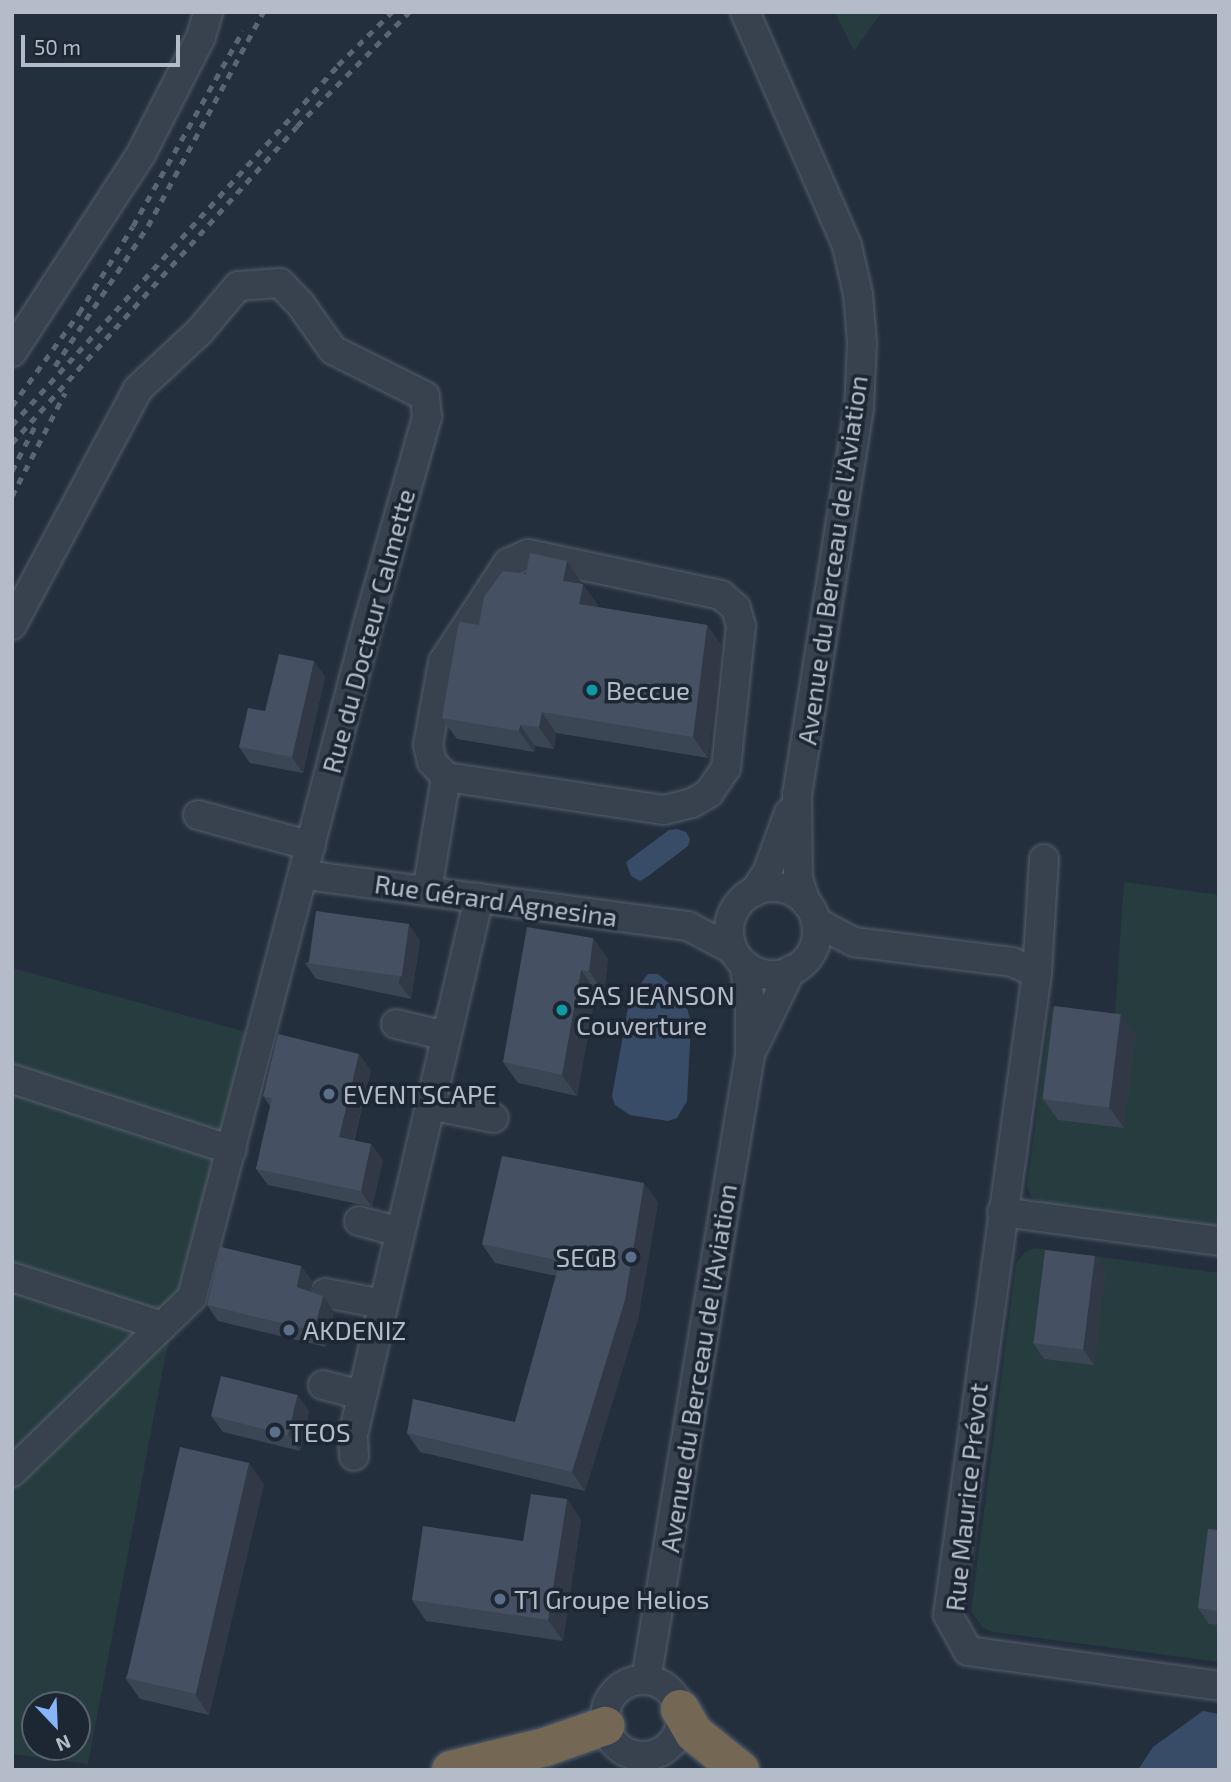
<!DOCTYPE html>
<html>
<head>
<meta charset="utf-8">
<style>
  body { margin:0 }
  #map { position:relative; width:1231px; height:1782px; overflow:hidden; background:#242f3e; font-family:"Exo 2",sans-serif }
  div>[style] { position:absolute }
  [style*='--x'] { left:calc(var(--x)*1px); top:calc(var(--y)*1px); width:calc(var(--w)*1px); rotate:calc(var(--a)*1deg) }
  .green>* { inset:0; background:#263c3f }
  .water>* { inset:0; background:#394c67 }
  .roads { filter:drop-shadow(0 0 2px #565f6c) drop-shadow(0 0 2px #565f6c) }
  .minor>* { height:28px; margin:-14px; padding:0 14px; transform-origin:14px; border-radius:14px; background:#38414e }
  .minor>.ring { margin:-14px; padding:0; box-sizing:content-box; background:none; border:28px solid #38414e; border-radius:50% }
  .highway>* { height:38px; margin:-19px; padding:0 19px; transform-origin:19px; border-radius:19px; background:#746855 }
  .rail>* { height:5px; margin-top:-2.5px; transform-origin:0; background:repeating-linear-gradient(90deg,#5a6575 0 7px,transparent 0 14px) }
  .wall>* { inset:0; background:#3b4654 }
  .shaded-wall>* { inset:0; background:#303945 }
  .building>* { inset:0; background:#455162; transform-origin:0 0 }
  .dots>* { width:19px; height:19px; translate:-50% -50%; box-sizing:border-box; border:4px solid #1d2633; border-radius:50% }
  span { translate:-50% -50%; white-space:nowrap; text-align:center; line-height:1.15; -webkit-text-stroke:7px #1d2633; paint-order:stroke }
  .street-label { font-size:26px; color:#b4bcc9 }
  .poi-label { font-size:26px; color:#b4bcc9 }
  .left { translate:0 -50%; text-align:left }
  .right { translate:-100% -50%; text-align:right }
  .frame { position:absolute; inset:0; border:14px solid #b4bcc9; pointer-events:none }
  .north { position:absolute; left:21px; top:1691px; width:70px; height:70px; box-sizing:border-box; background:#1d2633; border:2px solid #59626f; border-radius:50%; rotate:157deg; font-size:19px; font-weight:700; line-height:28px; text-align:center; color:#b4bcc9 }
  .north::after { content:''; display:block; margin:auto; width:24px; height:32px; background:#8ab4f8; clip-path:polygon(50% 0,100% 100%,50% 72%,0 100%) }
  .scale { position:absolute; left:21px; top:35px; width:159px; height:32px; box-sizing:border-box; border:4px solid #b4bcc9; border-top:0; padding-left:9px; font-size:21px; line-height:24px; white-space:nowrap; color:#b4bcc9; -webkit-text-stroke:5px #1d2633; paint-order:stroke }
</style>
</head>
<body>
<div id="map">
  <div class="green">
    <div style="clip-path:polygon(835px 12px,882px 12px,854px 51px)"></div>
    <div style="clip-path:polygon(1124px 882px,1219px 895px,1219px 1227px,1044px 1203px,1031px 1197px,1027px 1186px,1051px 1007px,1115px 1014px)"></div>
    <div style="clip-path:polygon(evenodd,12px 968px,250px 1033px,165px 1358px,88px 1764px,12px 1754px,12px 968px,35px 1705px,77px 1705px,77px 1747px,35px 1747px,35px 1705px)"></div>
    <div style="clip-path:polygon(1035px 1248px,1219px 1273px,1219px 1662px,993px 1632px,983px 1628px,971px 1611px,1016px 1264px,1025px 1252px)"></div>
  </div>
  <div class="water">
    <div style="clip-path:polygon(677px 829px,686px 832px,690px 839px,688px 846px,647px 877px,640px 881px,631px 876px,626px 862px,669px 830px)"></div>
    <div style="clip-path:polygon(648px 974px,658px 974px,676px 989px,686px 1004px,691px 1023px,687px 1101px,677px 1118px,668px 1121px,630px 1115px,615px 1105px,612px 1096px,630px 997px)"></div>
    <div style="clip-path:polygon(1203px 1711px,1219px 1714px,1219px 1770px,1138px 1770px,1153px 1747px)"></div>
  </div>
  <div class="roads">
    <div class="minor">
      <div style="--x:745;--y:12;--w:255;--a:66.4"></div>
      <div style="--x:847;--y:246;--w:49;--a:77.1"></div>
      <div style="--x:858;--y:294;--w:49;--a:85.3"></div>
      <div style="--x:862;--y:343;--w:65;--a:92.6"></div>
      <div style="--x:859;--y:408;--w:392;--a:99.1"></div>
      <div style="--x:797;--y:795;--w:83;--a:89.3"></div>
      <div style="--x:798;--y:878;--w:26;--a:72"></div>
      <div style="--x:12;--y:352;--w:236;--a:-56.9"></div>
      <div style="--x:141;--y:154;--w:131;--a:-62.9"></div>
      <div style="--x:201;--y:37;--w:26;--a:-74"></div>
      <div style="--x:12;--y:625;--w:268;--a:-61.9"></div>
      <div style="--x:138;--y:389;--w:85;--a:-43.1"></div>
      <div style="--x:200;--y:331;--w:59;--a:-49.8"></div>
      <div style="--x:238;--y:286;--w:42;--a:-4.1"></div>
      <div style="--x:280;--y:283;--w:30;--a:46"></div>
      <div style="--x:301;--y:305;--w:55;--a:54.6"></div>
      <div style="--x:333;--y:350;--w:103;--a:26.6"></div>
      <div style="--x:425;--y:396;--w:21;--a:85"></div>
      <div style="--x:427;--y:417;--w:219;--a:105.9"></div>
      <div style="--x:367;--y:628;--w:692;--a:104.66"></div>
      <div style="--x:192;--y:1297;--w:251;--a:135.8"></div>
      <div style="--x:198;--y:815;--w:117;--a:15.3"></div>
      <div style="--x:1044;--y:859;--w:114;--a:93.5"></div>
      <div style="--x:1037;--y:973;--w:648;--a:97.89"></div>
      <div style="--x:948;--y:1615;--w:41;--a:60.9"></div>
      <div style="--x:968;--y:1651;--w:253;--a:7.9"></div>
      <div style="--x:305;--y:875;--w:386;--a:7.6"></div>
      <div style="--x:688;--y:926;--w:51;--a:28.1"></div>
      <div class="ring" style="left:729px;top:887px;width:60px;height:60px"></div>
      <div style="--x:427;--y:891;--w:116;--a:-80.5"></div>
      <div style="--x:446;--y:777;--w:220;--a:8.6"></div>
      <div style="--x:664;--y:810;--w:29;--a:-14"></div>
      <div style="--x:692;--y:803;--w:20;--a:-30"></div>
      <div style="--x:709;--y:793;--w:30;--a:-56"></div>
      <div style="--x:726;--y:768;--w:143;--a:-84"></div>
      <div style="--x:741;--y:626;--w:19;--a:-106"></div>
      <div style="--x:736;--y:608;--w:20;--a:-139"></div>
      <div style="--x:721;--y:595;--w:197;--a:-168"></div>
      <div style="--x:528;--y:554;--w:22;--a:156"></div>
      <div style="--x:508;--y:563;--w:118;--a:123.3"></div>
      <div style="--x:443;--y:662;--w:84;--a:100.2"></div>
      <div style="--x:428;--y:745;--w:17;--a:77"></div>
      <div style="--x:432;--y:762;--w:21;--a:47"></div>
      <div style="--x:754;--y:892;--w:23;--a:-56"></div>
      <div style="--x:767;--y:873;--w:64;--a:-69.9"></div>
      <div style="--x:816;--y:922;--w:43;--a:27.8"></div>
      <div style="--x:854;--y:942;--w:159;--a:7.2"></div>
      <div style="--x:1012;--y:962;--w:27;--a:24"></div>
      <div style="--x:396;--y:1024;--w:51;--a:13.5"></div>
      <div style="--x:754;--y:1046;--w:85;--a:-64"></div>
      <div style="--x:12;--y:1079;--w:231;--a:17.9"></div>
      <div style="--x:430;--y:1105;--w:65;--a:11.5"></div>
      <div style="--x:1002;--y:1212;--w:219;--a:7.6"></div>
      <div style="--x:359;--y:1221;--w:42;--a:15"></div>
      <div style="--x:12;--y:1277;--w:158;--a:18.1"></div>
      <div style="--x:325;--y:1293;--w:59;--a:10.7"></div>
      <div style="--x:323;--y:1385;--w:40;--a:14.4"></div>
      <div style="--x:354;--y:1456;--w:21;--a:-93"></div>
      <div style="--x:353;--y:1435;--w:552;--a:-76.8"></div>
      <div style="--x:646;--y:1680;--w:634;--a:-80.55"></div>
      <div style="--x:750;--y:1055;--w:54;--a:-90"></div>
      <div style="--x:750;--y:1001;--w:36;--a:-99"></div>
      <div class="ring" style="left:605px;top:1680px;width:48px;height:48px"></div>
    </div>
    <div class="highway">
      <div style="--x:680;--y:1709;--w:28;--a:60"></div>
      <div style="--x:694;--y:1733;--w:59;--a:38.8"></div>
      <div style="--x:451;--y:1770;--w:97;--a:-13.7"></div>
      <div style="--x:545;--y:1747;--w:64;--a:-19.3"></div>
    </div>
  </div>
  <div class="rail">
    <div style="--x:55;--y:366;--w:168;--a:-56.4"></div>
    <div style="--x:148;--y:226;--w:243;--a:-61.7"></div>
    <div style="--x:12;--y:406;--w:115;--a:-54.2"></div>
    <div style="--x:79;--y:313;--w:102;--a:-58.2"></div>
    <div style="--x:133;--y:226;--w:224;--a:-60.6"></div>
    <div style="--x:12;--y:425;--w:486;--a:-47.8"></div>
    <div style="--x:338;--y:65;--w:76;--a:-44.5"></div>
    <div style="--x:12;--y:443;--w:426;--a:-48"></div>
    <div style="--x:297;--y:126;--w:160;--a:-45.5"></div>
    <div style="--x:12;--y:471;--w:53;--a:-62.9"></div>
    <div style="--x:12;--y:496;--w:116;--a:-62.8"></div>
  </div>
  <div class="wall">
    <div style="clip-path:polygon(567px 561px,581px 584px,598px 605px,597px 607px,707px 625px,722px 646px,708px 758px,556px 733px,554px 749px,535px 746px,534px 752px,457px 739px,442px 718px,526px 574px)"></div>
    <div style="clip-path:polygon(314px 661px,325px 677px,303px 773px,250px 763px,239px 747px,265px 711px)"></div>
    <div style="clip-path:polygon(593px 938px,608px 959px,604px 993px,596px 991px,577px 1096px,518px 1083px,503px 1062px)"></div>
    <div style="clip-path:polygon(420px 940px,411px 999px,316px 979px,305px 963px)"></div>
    <div style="clip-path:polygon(1121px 1014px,1136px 1035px,1124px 1128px,1058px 1120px,1043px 1099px)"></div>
    <div style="clip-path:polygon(371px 1070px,354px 1141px,371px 1144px,383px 1160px,372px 1207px,268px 1185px,256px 1169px,270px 1106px,263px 1096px)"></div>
    <div style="clip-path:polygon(658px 1202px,638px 1319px,585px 1491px,420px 1452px,407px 1433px,515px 1422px,556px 1276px,495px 1263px,482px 1244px)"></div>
    <div style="clip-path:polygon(1095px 1256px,1106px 1272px,1094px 1365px,1044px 1359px,1033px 1343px)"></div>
    <div style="clip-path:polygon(301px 1266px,313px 1282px,311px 1292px,334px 1312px,326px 1347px,218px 1321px,207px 1305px)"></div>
    <div style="clip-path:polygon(309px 1411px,300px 1451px,223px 1432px,211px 1416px)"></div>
    <div style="clip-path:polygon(264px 1484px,209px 1715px,140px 1699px,125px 1678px)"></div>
    <div style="clip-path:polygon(567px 1499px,581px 1520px,563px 1641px,426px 1621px,412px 1600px,523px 1541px)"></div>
    <div style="clip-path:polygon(1219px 1530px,1219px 1625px,1209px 1624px,1198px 1608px)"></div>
  </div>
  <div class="shaded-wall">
    <div style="clip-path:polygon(567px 561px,581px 582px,578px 602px,563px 581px)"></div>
    <div style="clip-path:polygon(583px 584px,598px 605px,594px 625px,579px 604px)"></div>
    <div style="clip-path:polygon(707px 625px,722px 646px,708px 758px,693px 737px)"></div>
    <div style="clip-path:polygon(314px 661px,325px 677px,303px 773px,292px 757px)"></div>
    <div style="clip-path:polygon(542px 712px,556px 733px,554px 749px,539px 727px)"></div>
    <div style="clip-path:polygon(520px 725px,535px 746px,534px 752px,519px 731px)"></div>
    <div style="clip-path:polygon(409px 924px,420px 940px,411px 999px,399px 983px)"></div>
    <div style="clip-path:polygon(593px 938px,608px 959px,604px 993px,589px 971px)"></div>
    <div style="clip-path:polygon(581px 970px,596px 991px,577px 1096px,562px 1075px)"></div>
    <div style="clip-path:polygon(1121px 1014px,1136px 1035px,1124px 1128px,1109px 1107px)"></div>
    <div style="clip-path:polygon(359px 1054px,371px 1070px,350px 1154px,339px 1137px)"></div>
    <div style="clip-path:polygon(371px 1144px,383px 1160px,372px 1207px,361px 1191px)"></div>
    <div style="clip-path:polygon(644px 1183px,658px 1202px,638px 1319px,585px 1491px,572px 1472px)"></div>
    <div style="clip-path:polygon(1095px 1256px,1106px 1272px,1094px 1365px,1083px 1349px)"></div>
    <div style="clip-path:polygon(301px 1266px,313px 1282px,308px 1303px,297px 1287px)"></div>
    <div style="clip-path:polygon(323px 1296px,334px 1312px,326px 1347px,314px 1331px)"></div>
    <div style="clip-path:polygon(298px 1395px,309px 1411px,300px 1451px,288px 1434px)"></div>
    <div style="clip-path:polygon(249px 1463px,264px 1484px,209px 1715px,195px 1694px)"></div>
    <div style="clip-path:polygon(567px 1499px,581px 1520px,563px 1641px,548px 1620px)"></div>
  </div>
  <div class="building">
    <div style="clip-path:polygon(530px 553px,567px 561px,563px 581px,583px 584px,579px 604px,707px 625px,693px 737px,542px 712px,539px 727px,520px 725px,519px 731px,442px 718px,458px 626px,460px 622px,479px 625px,484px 597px,503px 571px,526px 574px)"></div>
    <div style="clip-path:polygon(279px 654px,314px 661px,292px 757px,239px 747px,248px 708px,265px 711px)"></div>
    <div style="left:316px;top:911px;width:94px;height:53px;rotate:8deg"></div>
    <div style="clip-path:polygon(527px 927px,593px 938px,589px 971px,581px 970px,562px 1075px,503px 1062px)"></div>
    <div style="left:1054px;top:1006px;width:67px;height:94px;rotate:7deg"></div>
    <div style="clip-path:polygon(278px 1034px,359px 1054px,339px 1137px,371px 1144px,361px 1191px,256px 1169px,272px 1098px,263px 1096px)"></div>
    <div style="clip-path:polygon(502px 1156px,644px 1183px,625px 1300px,572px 1472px,407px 1433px,413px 1399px,515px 1422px,560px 1261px,482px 1244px)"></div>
    <div style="clip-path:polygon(221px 1247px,301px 1266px,297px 1287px,323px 1296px,314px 1331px,207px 1305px)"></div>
    <div style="left:1045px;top:1250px;width:50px;height:94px;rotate:7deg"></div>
    <div style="left:221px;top:1376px;width:79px;height:41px;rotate:14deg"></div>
    <div style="left:180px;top:1447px;width:71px;height:237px;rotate:13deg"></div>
    <div style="clip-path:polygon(531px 1494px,567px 1499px,548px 1620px,412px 1600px,423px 1526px,523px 1541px)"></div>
    <div style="clip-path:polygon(1208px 1529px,1219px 1530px,1219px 1611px,1198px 1608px)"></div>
  </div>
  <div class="dots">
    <div style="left:592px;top:690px;background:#0f9aa8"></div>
    <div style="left:562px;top:1010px;background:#0f9aa8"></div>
    <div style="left:329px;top:1094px;background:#5c6f8a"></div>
    <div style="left:631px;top:1257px;background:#5c6f8a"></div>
    <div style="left:289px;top:1330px;background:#5c6f8a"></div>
    <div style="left:275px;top:1432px;background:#5c6f8a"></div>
    <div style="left:500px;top:1599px;background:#5c6f8a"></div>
  </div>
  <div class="street-label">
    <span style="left:832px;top:560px;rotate:-82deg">Avenue du Berceau de l'Aviation</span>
    <span style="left:368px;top:631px;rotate:-75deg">Rue du Docteur Calmette</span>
    <span style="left:496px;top:900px;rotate:8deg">Rue Gérard Agnesina</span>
    <span style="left:698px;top:1368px;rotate:-81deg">Avenue du Berceau de l'Aviation</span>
    <span style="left:966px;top:1497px;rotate:-84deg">Rue Maurice Prévot</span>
  </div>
  <div class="poi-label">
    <span class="left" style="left:606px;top:690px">Beccue</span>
    <span class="left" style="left:576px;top:1010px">SAS JEANSON<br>Couverture</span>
    <span class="left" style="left:343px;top:1094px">EVENTSCAPE</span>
    <span class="right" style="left:617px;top:1257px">SEGB</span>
    <span class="left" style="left:303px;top:1330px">AKDENIZ</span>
    <span class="left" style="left:289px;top:1432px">TEOS</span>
    <span class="left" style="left:514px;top:1599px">T1 Groupe Helios</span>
  </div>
  <div class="frame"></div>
  <div class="north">N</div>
  <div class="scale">50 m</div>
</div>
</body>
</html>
